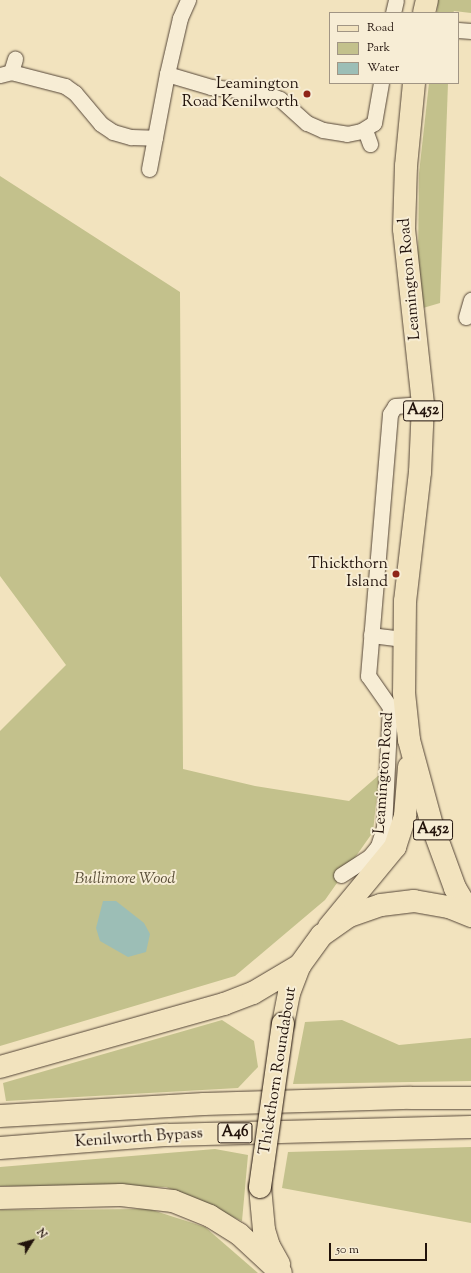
<!DOCTYPE html>
<html>
<head>
<meta charset="utf-8">
<style>
  body { margin:0 }
  #map { position:relative; width:471px; height:1273px; overflow:hidden; background:#f2e3be; font-family:"Sorts Mill Goudy",serif }
  div>[style] { position:absolute }
  [style*='--x'] { left:calc(var(--x)*1px); top:calc(var(--y)*1px); width:calc(var(--w)*1px); rotate:calc(var(--a)*1deg) }
  .green>* { inset:0; background:#c3c18c }
  .water>* { inset:0; background:#9cbeb6 }
  .roads { filter:drop-shadow(0 0 1px #554638) drop-shadow(0 0 1px #554638) }
  .minor>* { height:15px; margin:-7.5px; padding:0 7.5px; transform-origin:7.5px; border-radius:7.5px; background:#f7edd5 }
  .primary>* { height:22px; margin:-11px; padding:0 11px; transform-origin:11px; border-radius:11px; background:#f2e3be }
  .trunk>* { height:22px; margin:-11px; padding:0 11px; transform-origin:11px; border-radius:11px; background:#f2e3be }
  .bridges { filter:drop-shadow(0 0 1px #21120b) drop-shadow(0 0 1px #21120b) }
  .trunk-bridge>* { height:22px; margin:-11px; padding:0 11px; transform-origin:11px; border-radius:11px; background:#f2e3be }
  .dots>* { width:11px; height:11px; translate:-50% -50%; box-sizing:border-box; border:2px solid #f7edd5; border-radius:50% }
  span { translate:-50% -50%; white-space:nowrap; text-align:center; line-height:1.15; -webkit-text-stroke:4px #f7edd5; paint-order:stroke }
  .shield-label span { padding:1px 3px; background:#f7edd5; border:1px solid; border-radius:3px; -webkit-text-stroke-width:0 }
  .shield-label { font-size:15px; color:#21120b; font-weight:700 }
  .poi-label { font-size:16px; color:#21120b }
  .right { translate:-100% -50%; text-align:right }
  .street-label { font-size:16px; color:#21120b }
  .park-label { font-size:16px; color:#5a4f38; font-style:italic }
  .legend { position:absolute; left:329px; top:12px; width:130px; height:72px; box-sizing:border-box; background:#f7edd5; border:1px solid #a19584; margin:0; padding:5px 7px; list-style:none; font-size:12px; color:#21120b }
  .legend li { display:flex; align-items:center; gap:8px; height:20px }
  .legend b { width:20px; border:1px solid #a19584 }
  .north { position:absolute; left:12px; top:1221px; width:40px; height:40px; -webkit-text-stroke:3px #f7edd5; paint-order:stroke; rotate:53deg; font-size:11px; font-weight:700; line-height:16px; text-align:center; color:#21120b }
  .north::after { content:''; display:block; margin:auto; width:14px; height:18px; background:#21120b; clip-path:polygon(50% 0,100% 100%,50% 72%,0 100%) }
  .scale { position:absolute; left:329px; top:1243px; width:98px; height:18px; box-sizing:border-box; border:2px solid #21120b; border-top:0; padding-left:5px; font-size:12px; line-height:14px; white-space:nowrap; color:#21120b; -webkit-text-stroke:3px #f7edd5; paint-order:stroke }
</style>
</head>
<body>
<div id="map">
  <div class="green">
    <div style="clip-path:polygon(438px 0,471px 0,471px 13px,454px 11px,453px 13px,437px 13px)"></div>
    <div style="clip-path:polygon(429px 83px,448px 83px,440px 303px,423px 308px,418px 260px,419px 173px)"></div>
    <div style="clip-path:polygon(0 176px,180px 292px,183px 769px,255px 786px,349px 801px,379px 775px,373px 832px,325px 900px,235px 976px,0 1046px,0 731px,66px 665px,0 576px)"></div>
    <div style="clip-path:polygon(222px 1020px,254px 1041px,258px 1067px,238px 1088px,6px 1101px,3px 1083px)"></div>
    <div style="clip-path:polygon(342px 1020px,399px 1045px,471px 1038px,471px 1081px,293px 1084px,305px 1022px)"></div>
    <div style="clip-path:polygon(471px 1147px,471px 1223px,282px 1188px,288px 1152px)"></div>
    <div style="clip-path:polygon(215px 1149px,248px 1155px,242px 1221px,166px 1187px,0 1186px,0 1167px)"></div>
    <div style="clip-path:polygon(149px 1209px,205px 1227px,258px 1273px,0 1273px,0 1210px)"></div>
  </div>
  <div class="water">
    <div style="clip-path:polygon(103px 901px,116px 901px,144px 923px,150px 934px,146px 952px,128px 957px,100px 941px,96px 928px)"></div>
  </div>
  <div class="roads">
    <div class="minor">
      <div style="--x:188;--y:0;--w:20;--a:114"></div>
      <div style="--x:180;--y:18;--w:57;--a:103.1"></div>
      <div style="--x:167;--y:74;--w:46;--a:16.5"></div>
      <div style="--x:211;--y:87;--w:54;--a:6.3"></div>
      <div style="--x:265;--y:93;--w:16;--a:22"></div>
      <div style="--x:280;--y:99;--w:36;--a:42"></div>
      <div style="--x:307;--y:123;--w:17;--a:24"></div>
      <div style="--x:323;--y:130;--w:24;--a:9"></div>
      <div style="--x:347;--y:134;--w:14;--a:-12"></div>
      <div style="--x:361;--y:131;--w:15;--a:-32"></div>
      <div style="--x:374;--y:123;--w:41;--a:-80.1"></div>
      <div style="--x:393;--y:13;--w:13;--a:-77"></div>
      <div style="--x:458;--y:30;--w:13;--a:4"></div>
      <div style="--x:11;--y:72;--w:56;--a:14.5"></div>
      <div style="--x:65;--y:86;--w:12;--a:35"></div>
      <div style="--x:75;--y:93;--w:40;--a:50"></div>
      <div style="--x:101;--y:124;--w:14;--a:34"></div>
      <div style="--x:113;--y:132;--w:19;--a:16"></div>
      <div style="--x:131;--y:137;--w:24;--a:2"></div>
      <div style="--x:0;--y:75;--w:11;--a:-15"></div>
      <div style="--x:11;--y:72;--w:14;--a:-73"></div>
      <div style="--x:365;--y:130;--w:15;--a:70"></div>
      <div style="--x:149;--y:169;--w:97;--a:-79.3"></div>
      <div style="--x:466;--y:317;--w:18;--a:-74"></div>
      <div style="--x:371;--y:635;--w:33;--a:7"></div>
      <div style="--x:341;--y:875;--w:35;--a:-33"></div>
      <div style="--x:370;--y:856;--w:13;--a:-51"></div>
      <div style="--x:378;--y:846;--w:19;--a:-72"></div>
      <div style="--x:384;--y:828;--w:121;--a:-87.2"></div>
      <div style="--x:390;--y:707;--w:38;--a:-125"></div>
      <div style="--x:368;--y:676;--w:263;--a:-85.2"></div>
      <div style="--x:390;--y:414;--w:9;--a:-58"></div>
      <div style="--x:395;--y:406;--w:28;--a:-4"></div>
    </div>
    <div class="primary">
      <div style="--x:424;--y:13;--w:13;--a:-77"></div>
      <div style="--x:414;--y:83;--w:83;--a:95.5"></div>
      <div style="--x:406;--y:166;--w:63;--a:91.8"></div>
      <div style="--x:404;--y:229;--w:176;--a:83.8"></div>
      <div style="--x:423;--y:404;--w:68;--a:92.5"></div>
      <div style="--x:420;--y:472;--w:130;--a:96.6"></div>
      <div style="--x:405;--y:601;--w:92;--a:90.6"></div>
      <div style="--x:404;--y:693;--w:47;--a:83.9"></div>
      <div style="--x:409;--y:740;--w:88;--a:74.9"></div>
      <div style="--x:432;--y:825;--w:67;--a:69.9"></div>
      <div style="--x:455;--y:888;--w:31;--a:59"></div>
      <div style="--x:329;--y:927;--w:104;--a:-50.5"></div>
      <div style="--x:395;--y:847;--w:33;--a:-72"></div>
      <div style="--x:405;--y:816;--w:49;--a:-85.3"></div>
    </div>
    <div class="trunk">
      <div style="--x:283;--y:1024;--w:32;--a:-79"></div>
      <div style="--x:289;--y:993;--w:30;--a:-69"></div>
      <div style="--x:300;--y:965;--w:37;--a:-54"></div>
      <div style="--x:322;--y:935;--w:33;--a:-35"></div>
      <div style="--x:349;--y:916;--w:34;--a:-19"></div>
      <div style="--x:381;--y:905;--w:33;--a:-7"></div>
      <div style="--x:414;--y:901;--w:36;--a:10"></div>
      <div style="--x:449;--y:907;--w:24;--a:22"></div>
      <div style="--x:0;--y:1067;--w:233;--a:-15.7"></div>
      <div style="--x:224;--y:1004;--w:31;--a:-21"></div>
      <div style="--x:253;--y:993;--w:55;--a:-30.8"></div>
      <div style="--x:0;--y:1116;--w:204;--a:-3.4"></div>
      <div style="--x:204;--y:1104;--w:207;--a:-1.7"></div>
      <div style="--x:411;--y:1098;--w:60;--a:0"></div>
      <div style="--x:0;--y:1148;--w:168;--a:-4.5"></div>
      <div style="--x:167;--y:1135;--w:304;--a:-1.5"></div>
      <div style="--x:260;--y:1187;--w:43;--a:84.7"></div>
      <div style="--x:264;--y:1230;--w:17;--a:73"></div>
      <div style="--x:269;--y:1246;--w:21;--a:61"></div>
      <div style="--x:0;--y:1198;--w:121;--a:-1.4"></div>
      <div style="--x:121;--y:1195;--w:52;--a:6.6"></div>
      <div style="--x:173;--y:1201;--w:40;--a:22"></div>
      <div style="--x:210;--y:1216;--w:34;--a:32"></div>
      <div style="--x:239;--y:1234;--w:57;--a:42.9"></div>
    </div>
  </div>
  <div class="bridges">
    <div class="trunk-bridge">
      <div style="--x:260;--y:1187;--w:165;--a:-82"></div>
    </div>
  </div>
  <div class="dots">
    <div style="left:307px;top:94px;background:#8f2418"></div>
    <div style="left:396px;top:574px;background:#8f2418"></div>
  </div>
  <div class="shield-label">
    <span style="left:423px;top:411px">A452</span>
    <span style="left:433px;top:830px">A452</span>
    <span style="left:235px;top:1133px">A46</span>
  </div>
  <div class="poi-label">
    <span class="right" style="left:299px;top:94px">Leamington<br>Road Kenilworth</span>
    <span class="right" style="left:388px;top:574px">Thickthorn<br>Island</span>
  </div>
  <div class="street-label">
    <span style="left:411px;top:279px;rotate:-95deg">Leamington Road</span>
    <span style="left:385px;top:773px;rotate:-86deg">Leamington Road</span>
    <span style="left:279px;top:1071px;rotate:-81deg">Thickthorn Roundabout</span>
    <span style="left:139px;top:1139px;rotate:-4deg">Kenilworth Bypass</span>
  </div>
  <div class="park-label">
    <span style="left:125px;top:880px">Bullimore Wood</span>
  </div>
  <ul class="legend">
  <li><b style="height:5px;background:#f2e3be"></b>Road</li>
  <li><b style="height:11px;background:#c3c18c"></b>Park</li>
  <li><b style="height:11px;background:#9cbeb6"></b>Water</li>
  </ul>
  <div class="north">N</div>
  <div class="scale">50 m</div>
</div>
</body>
</html>
